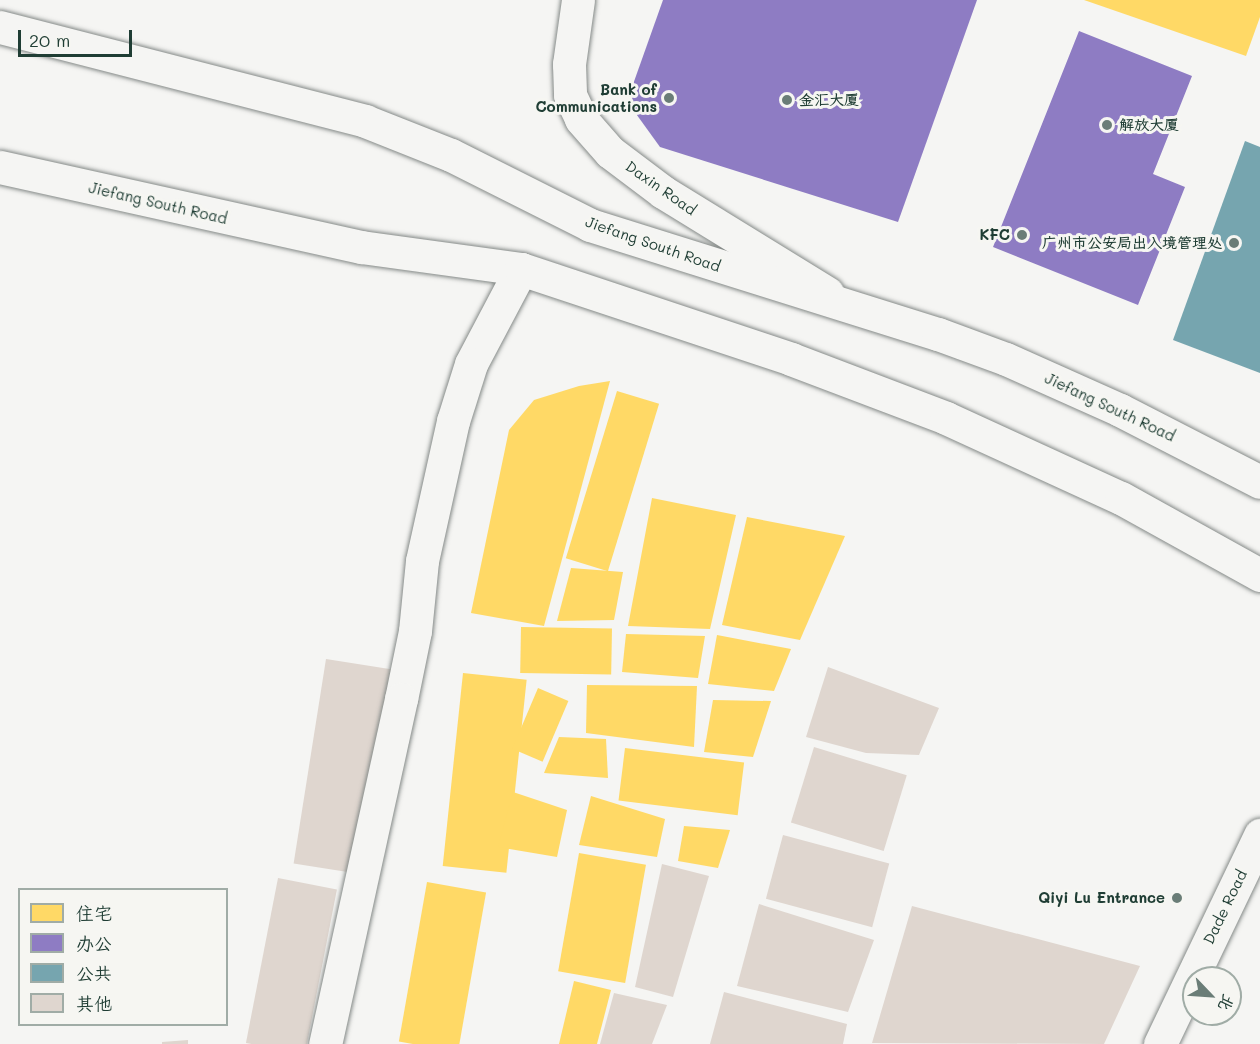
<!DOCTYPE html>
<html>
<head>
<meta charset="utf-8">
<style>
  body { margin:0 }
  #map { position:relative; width:1260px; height:1044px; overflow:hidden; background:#f5f5f3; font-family:Mali,"LXGW WenKai TC",sans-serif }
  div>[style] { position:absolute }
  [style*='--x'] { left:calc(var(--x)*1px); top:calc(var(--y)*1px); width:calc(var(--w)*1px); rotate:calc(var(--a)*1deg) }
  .homes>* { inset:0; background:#ffd966; transform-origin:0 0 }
  .offices>* { inset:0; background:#8e7cc3 }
  .public>* { inset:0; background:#76a5af }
  .building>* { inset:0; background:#dfd6cf; transform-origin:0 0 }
  .roads { filter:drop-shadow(0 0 2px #858a88) drop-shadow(0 0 2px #858a88) }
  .secondary>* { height:33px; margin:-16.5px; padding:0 16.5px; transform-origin:16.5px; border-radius:16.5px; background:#f5f5f3 }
  .primary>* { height:33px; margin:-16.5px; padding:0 16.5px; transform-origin:16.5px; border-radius:16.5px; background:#f5f5f3 }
  .dots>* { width:16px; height:16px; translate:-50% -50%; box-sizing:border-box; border:3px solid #f6f6f2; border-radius:50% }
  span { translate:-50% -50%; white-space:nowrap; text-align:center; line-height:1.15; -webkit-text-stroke:6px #f6f6f2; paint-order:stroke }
  .poi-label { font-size:15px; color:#1f3d34; font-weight:700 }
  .right { translate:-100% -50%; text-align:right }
  .left { translate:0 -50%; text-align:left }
  .street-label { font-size:15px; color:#1f3d34 }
  .legend { position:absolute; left:18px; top:888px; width:210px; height:138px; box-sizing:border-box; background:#f6f6f2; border:2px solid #a0aca6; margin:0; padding:8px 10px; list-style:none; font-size:18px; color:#1f3d34 }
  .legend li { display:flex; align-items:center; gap:12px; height:30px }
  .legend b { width:30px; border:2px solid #a0aca6 }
  .north { position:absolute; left:1182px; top:966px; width:60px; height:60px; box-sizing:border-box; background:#f6f6f2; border:2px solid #a0aca6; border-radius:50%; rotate:115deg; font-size:16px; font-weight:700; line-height:24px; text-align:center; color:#1f3d34 }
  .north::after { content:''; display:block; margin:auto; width:21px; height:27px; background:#6a7d77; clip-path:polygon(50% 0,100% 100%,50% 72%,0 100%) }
  .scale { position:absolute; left:18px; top:30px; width:114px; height:27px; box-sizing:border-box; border:3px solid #1f3d34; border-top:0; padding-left:8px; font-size:18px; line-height:21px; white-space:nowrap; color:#1f3d34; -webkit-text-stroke:4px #f6f6f2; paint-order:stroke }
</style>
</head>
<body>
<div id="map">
  <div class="homes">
    <div style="clip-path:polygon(1084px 0,1260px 0,1260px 17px,1246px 56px)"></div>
    <div style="clip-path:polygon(610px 381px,544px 626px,471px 613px,509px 430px,534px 400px,579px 386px)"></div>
    <div style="left:617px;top:391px;width:44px;height:175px;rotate:17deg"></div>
    <div style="clip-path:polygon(652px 498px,736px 515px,710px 629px,628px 626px)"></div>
    <div style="clip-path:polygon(747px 517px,845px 536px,800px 640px,722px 625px)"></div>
    <div style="clip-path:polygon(571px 568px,623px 572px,614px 620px,557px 621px)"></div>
    <div style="left:521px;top:627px;width:91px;height:46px;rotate:1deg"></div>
    <div style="clip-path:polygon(626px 634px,705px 636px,698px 678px,622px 672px)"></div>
    <div style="clip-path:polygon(717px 635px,791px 649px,774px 691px,708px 684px)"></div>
    <div style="left:463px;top:673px;width:64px;height:194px;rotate:6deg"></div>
    <div style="clip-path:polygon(587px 685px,697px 686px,694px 747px,586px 733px)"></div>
    <div style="left:538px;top:688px;width:33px;height:66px;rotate:23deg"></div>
    <div style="clip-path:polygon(713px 700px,771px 701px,753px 757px,704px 752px)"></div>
    <div style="clip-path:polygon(559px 737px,606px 739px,608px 778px,544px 773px)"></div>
    <div style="left:625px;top:748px;width:120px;height:53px;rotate:7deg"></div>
    <div style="clip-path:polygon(513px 792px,567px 810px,557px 857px,498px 847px)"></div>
    <div style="clip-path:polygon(591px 796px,665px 819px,657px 857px,579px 845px)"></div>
    <div style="clip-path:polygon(684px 826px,730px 830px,718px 868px,678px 861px)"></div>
    <div style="left:579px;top:853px;width:68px;height:120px;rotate:10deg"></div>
    <div style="left:427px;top:882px;width:60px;height:162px;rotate:10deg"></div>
    <div style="clip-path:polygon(574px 981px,611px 990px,597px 1044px,559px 1044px)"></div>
  </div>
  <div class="offices">
    <div style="clip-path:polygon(663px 0,977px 0,898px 222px,660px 147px,634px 111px,631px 90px)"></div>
    <div style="clip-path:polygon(1079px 31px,1192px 76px,1153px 174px,1185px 187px,1138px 305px,993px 247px)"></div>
  </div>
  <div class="public">
    <div style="clip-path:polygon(1245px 141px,1260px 147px,1260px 373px,1173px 340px)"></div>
  </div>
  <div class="building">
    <div style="left:326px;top:659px;width:69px;height:207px;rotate:9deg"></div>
    <div style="clip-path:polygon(828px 667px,939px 708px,919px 755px,866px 753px,806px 737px)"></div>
    <div style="left:814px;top:747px;width:97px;height:79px;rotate:17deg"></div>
    <div style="left:783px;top:835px;width:110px;height:66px;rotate:15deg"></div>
    <div style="clip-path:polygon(662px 864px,709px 876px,673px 997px,635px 987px)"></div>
    <div style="left:278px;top:878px;width:60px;height:168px;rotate:11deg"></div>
    <div style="clip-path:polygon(759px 904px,874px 940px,848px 1012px,737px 986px)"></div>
    <div style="clip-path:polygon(912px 906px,1140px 966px,1104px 1044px,872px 1043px)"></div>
    <div style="clip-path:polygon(724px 992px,847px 1024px,843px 1044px,710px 1044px)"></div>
    <div style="clip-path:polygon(614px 993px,667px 1005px,652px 1044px,600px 1044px)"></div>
    <div style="clip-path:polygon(188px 1040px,188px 1044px,162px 1044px,162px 1042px)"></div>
  </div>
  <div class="roads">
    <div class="secondary">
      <div style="--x:578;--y:0;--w:65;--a:98"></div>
      <div style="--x:569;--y:64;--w:31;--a:88"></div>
      <div style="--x:570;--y:95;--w:26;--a:65"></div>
      <div style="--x:581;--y:119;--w:44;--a:48.7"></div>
      <div style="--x:610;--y:152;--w:66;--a:37"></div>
      <div style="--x:663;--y:192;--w:193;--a:31.6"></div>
      <div style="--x:0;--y:27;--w:377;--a:14.4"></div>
      <div style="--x:365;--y:121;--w:92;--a:21.6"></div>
      <div style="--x:451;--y:155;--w:156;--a:26.7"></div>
      <div style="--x:0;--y:167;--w:370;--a:12.5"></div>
      <div style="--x:361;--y:247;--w:162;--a:7.8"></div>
      <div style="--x:521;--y:269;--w:107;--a:117.8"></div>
      <div style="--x:471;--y:364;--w:60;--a:107.5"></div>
      <div style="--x:453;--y:421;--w:143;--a:102.5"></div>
      <div style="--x:422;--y:561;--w:70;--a:95.7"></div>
      <div style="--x:415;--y:631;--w:69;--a:101.6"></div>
      <div style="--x:401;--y:699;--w:353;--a:102.4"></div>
      <div style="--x:1160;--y:1044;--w:232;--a:-64.4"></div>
    </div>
    <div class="primary">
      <div style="--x:590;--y:225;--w:365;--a:17.4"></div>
      <div style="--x:938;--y:334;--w:72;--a:20.2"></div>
      <div style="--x:1006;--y:359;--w:125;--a:24.1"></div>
      <div style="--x:1120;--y:410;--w:157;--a:27.2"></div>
      <div style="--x:521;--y:269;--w:285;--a:18.4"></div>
      <div style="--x:791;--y:359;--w:166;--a:20.8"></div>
      <div style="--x:946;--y:418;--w:192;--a:24.6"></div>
      <div style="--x:1121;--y:498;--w:159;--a:29"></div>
    </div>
  </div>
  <div class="dots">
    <div style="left:669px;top:98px;background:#6a7d77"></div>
    <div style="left:787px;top:100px;background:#6a7d77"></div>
    <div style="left:1107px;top:125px;background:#6a7d77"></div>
    <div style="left:1022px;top:235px;background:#6a7d77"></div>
    <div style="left:1234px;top:243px;background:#6a7d77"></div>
    <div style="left:1177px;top:898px;background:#6a7d77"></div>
  </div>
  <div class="poi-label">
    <span class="right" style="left:657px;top:98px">Bank of<br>Communications</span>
    <span class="left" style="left:799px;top:100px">金汇大厦</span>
    <span class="left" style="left:1119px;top:125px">解放大厦</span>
    <span class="right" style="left:1010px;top:235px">KFC</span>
    <span class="right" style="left:1222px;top:243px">广州市公安局出入境管理处</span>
    <span class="right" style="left:1165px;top:898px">Qiyi Lu Entrance</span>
  </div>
  <div class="street-label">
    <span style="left:661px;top:188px;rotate:35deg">Daxin Road</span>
    <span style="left:158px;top:203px;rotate:13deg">Jiefang South Road</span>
    <span style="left:653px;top:244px;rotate:19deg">Jiefang South Road</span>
    <span style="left:1110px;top:407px;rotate:25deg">Jiefang South Road</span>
    <span style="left:1225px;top:907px;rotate:-64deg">Dade Road</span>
  </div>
  <ul class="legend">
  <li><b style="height:16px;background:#ffd966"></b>住宅</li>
  <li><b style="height:16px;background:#8e7cc3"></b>办公</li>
  <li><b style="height:16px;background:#76a5af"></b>公共</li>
  <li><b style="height:16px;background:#dfd6cf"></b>其他</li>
  </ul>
  <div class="north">北</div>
  <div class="scale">20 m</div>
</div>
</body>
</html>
